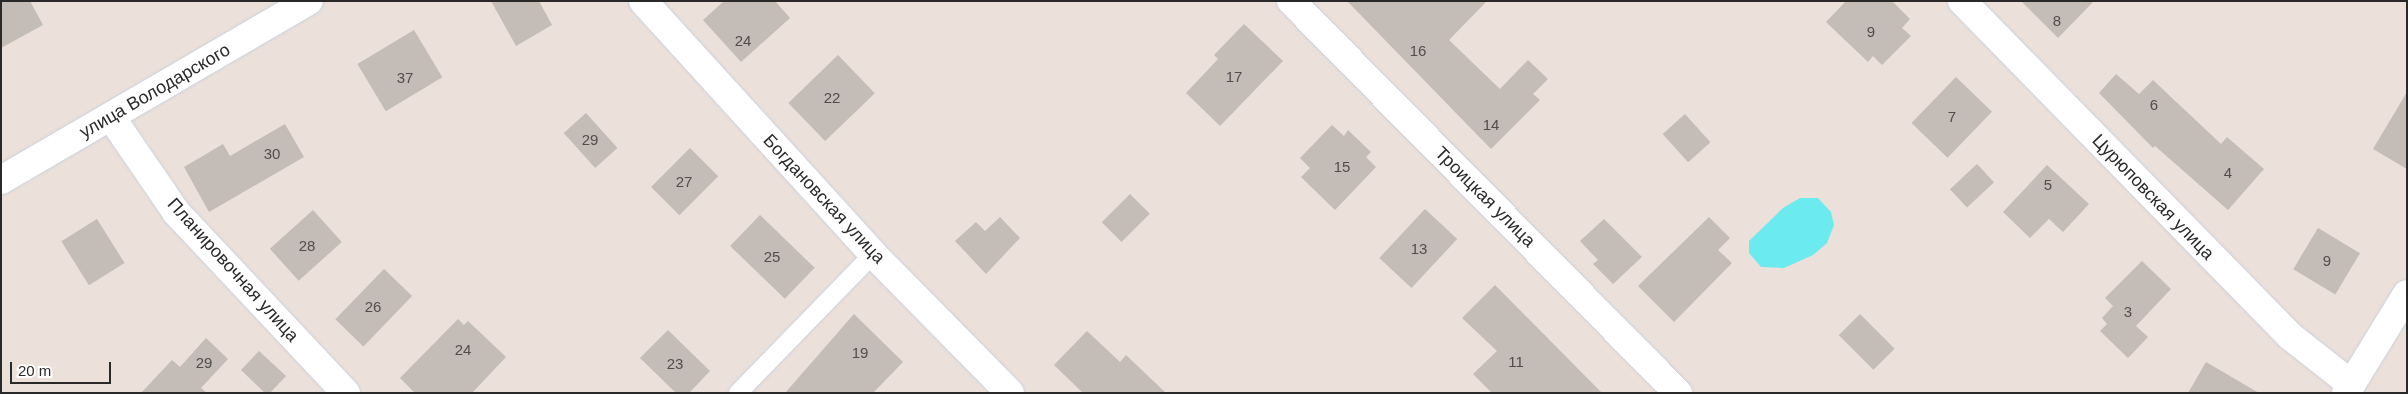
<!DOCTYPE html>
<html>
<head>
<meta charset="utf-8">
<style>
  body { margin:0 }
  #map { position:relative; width:2408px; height:394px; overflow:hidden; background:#ebe0da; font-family:Helvetica,sans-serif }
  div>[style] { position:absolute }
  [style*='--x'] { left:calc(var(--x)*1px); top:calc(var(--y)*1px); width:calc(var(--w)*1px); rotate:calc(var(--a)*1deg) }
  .water>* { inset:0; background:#6bebf0 }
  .building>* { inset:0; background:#c4bcb6; transform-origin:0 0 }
  .roads { filter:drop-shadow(0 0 1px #c8d0db) drop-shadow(0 0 1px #c8d0db) }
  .lane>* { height:18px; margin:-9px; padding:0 9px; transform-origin:9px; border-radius:9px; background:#fff }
  .street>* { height:28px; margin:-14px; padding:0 14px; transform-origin:14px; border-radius:14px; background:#fff }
  .secondary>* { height:28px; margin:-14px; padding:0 14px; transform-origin:14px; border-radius:14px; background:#fff }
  span { translate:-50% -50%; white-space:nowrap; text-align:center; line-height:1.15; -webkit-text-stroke:4px #fff; paint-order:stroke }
  .number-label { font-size:15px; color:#504e4c }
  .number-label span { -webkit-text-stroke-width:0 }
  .street-label { font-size:18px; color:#292929 }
  .frame { position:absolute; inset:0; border:2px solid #292929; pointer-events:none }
  .scale { position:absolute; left:10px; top:362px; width:101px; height:22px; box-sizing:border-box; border:2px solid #292929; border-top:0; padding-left:6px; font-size:15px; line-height:18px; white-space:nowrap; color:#292929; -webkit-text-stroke:4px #fff; paint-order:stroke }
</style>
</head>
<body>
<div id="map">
  <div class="water">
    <div style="clip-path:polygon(1800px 198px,1818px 198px,1831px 212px,1834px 225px,1827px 243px,1813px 255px,1784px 268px,1761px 267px,1749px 253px,1749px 241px,1783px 208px)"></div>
  </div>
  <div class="building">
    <div style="clip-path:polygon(1px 1px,30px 1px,43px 25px,1px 48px)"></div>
    <div style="clip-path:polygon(491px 1px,539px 1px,552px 25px,516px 46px)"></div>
    <div style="clip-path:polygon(724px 1px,775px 1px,790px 18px,741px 62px,703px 20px)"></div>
    <div style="clip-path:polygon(1347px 1px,1487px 1px,1449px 40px,1500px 89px,1528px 60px,1548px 79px,1533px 94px,1540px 100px,1491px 149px)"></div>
    <div style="clip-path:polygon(1846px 1px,1892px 1px,1910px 19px,1902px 28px,1911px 36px,1882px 65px,1873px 56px,1868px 62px,1826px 22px)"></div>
    <div style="clip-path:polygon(2021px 1px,2094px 1px,2058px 38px)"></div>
    <div style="clip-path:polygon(1244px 24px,1283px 61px,1220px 126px,1186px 93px,1218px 59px,1214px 55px)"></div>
    <div style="left:414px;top:30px;width:55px;height:66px;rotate:59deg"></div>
    <div style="left:838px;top:55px;width:53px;height:69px;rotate:46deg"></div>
    <div style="clip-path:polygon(2116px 74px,2139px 94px,2153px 80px,2221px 144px,2227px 137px,2264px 169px,2228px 210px,2155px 146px,2153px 148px,2099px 93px)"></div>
    <div style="left:1956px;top:77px;width:50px;height:64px;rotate:44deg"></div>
    <div style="clip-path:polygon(2407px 92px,2407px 169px,2373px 149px)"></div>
    <div style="left:586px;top:113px;width:47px;height:30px;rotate:48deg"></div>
    <div style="left:1685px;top:114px;width:38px;height:30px;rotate:48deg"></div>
    <div style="clip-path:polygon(285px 124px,304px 157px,209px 212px,184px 167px,223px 144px,230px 156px)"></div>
    <div style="clip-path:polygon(1332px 125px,1344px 136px,1348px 130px,1371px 152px,1366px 157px,1376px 167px,1335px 210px,1301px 177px,1310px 168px,1300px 158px)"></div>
    <div style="left:690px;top:148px;width:40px;height:55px;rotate:45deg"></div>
    <div style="left:1977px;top:164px;width:25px;height:37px;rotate:47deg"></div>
    <div style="clip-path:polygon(2047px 165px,2089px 204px,2063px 232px,2049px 219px,2030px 238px,2003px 212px)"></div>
    <div style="left:1130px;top:194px;width:28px;height:40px;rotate:45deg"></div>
    <div style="left:1425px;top:209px;width:44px;height:67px;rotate:43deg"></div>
    <div style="left:313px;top:210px;width:43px;height:58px;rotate:48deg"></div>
    <div style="left:760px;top:215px;width:76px;height:43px;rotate:44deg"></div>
    <div style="clip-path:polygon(1000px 217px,1020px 238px,986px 274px,955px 241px,976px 222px,985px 231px)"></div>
    <div style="clip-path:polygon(1709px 217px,1730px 238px,1718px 250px,1732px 263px,1674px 322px,1638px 286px)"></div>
    <div style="left:97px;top:219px;width:52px;height:42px;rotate:58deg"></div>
    <div style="clip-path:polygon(1604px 219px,1642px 257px,1613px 284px,1593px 264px,1598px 260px,1580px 241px)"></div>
    <div style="left:2318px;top:228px;width:49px;height:48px;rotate:31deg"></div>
    <div style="clip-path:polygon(2142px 261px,2171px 289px,2136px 326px,2148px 337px,2128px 358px,2100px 331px,2107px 324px,2102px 318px,2113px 306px,2105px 298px)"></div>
    <div style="left:384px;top:269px;width:39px;height:70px;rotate:44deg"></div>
    <div style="clip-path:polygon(1495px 285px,1602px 393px,1492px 393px,1473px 374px,1497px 351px,1462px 318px)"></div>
    <div style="clip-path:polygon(854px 314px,903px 362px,873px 393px,785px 393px)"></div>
    <div style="left:1860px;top:314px;width:49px;height:30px;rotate:45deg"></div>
    <div style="clip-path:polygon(458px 319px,464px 325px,468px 321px,506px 357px,472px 393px,415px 393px,400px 378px)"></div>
    <div style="clip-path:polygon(668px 330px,710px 371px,689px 393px,676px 393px,640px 358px)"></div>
    <div style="clip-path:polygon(1087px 331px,1120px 362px,1126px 355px,1166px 393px,1083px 393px,1054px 365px)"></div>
    <div style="clip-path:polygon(206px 338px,228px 359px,201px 388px,207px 393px,141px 393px,172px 360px,180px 367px)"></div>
    <div style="clip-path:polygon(259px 351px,286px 376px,270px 393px,265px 393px,241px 370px)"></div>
    <div style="clip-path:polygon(2206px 362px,2259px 393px,2188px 393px)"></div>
  </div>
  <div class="roads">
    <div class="lane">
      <div style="--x:738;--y:393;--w:194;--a:-45.8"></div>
    </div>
    <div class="street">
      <div style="--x:643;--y:1;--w:342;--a:47.7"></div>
      <div style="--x:873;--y:254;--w:195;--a:45.4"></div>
      <div style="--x:1291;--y:1;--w:551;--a:45.37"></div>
      <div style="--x:1962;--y:1;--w:469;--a:45.6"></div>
      <div style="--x:2290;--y:336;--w:78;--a:38.2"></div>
      <div style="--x:111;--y:117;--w:115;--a:55.6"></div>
      <div style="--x:176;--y:212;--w:248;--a:46.8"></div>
      <div style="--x:2346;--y:393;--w:116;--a:-58.4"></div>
    </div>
    <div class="secondary">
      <div style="--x:1;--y:180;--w:356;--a:-30.2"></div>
    </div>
  </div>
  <div class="number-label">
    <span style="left:2057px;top:21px">8</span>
    <span style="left:1871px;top:32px">9</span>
    <span style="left:743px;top:41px">24</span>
    <span style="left:1418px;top:51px">16</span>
    <span style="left:1234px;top:77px">17</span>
    <span style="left:405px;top:78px">37</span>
    <span style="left:832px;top:98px">22</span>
    <span style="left:2154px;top:105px">6</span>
    <span style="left:1952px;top:117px">7</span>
    <span style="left:1491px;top:125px">14</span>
    <span style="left:590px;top:140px">29</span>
    <span style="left:272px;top:154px">30</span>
    <span style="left:1342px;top:167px">15</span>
    <span style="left:2228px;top:173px">4</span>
    <span style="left:684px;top:182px">27</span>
    <span style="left:2048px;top:185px">5</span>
    <span style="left:307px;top:246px">28</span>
    <span style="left:1419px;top:249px">13</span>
    <span style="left:772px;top:257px">25</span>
    <span style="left:2327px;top:261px">9</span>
    <span style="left:373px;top:307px">26</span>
    <span style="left:2128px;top:312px">3</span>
    <span style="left:463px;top:350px">24</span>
    <span style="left:860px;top:353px">19</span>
    <span style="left:1516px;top:362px">11</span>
    <span style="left:204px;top:363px">29</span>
    <span style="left:675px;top:364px">23</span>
  </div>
  <div class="street-label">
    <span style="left:155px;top:91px;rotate:-30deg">улица Володарского</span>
    <span style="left:1485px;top:197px;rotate:45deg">Троицкая улица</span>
    <span style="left:2153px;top:197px;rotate:46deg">Цурюповская улица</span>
    <span style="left:824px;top:199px;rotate:47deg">Богдановская улица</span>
    <span style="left:233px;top:270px;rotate:48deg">Планировочная улица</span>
  </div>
  <div class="frame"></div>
  <div class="scale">20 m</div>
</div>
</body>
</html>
